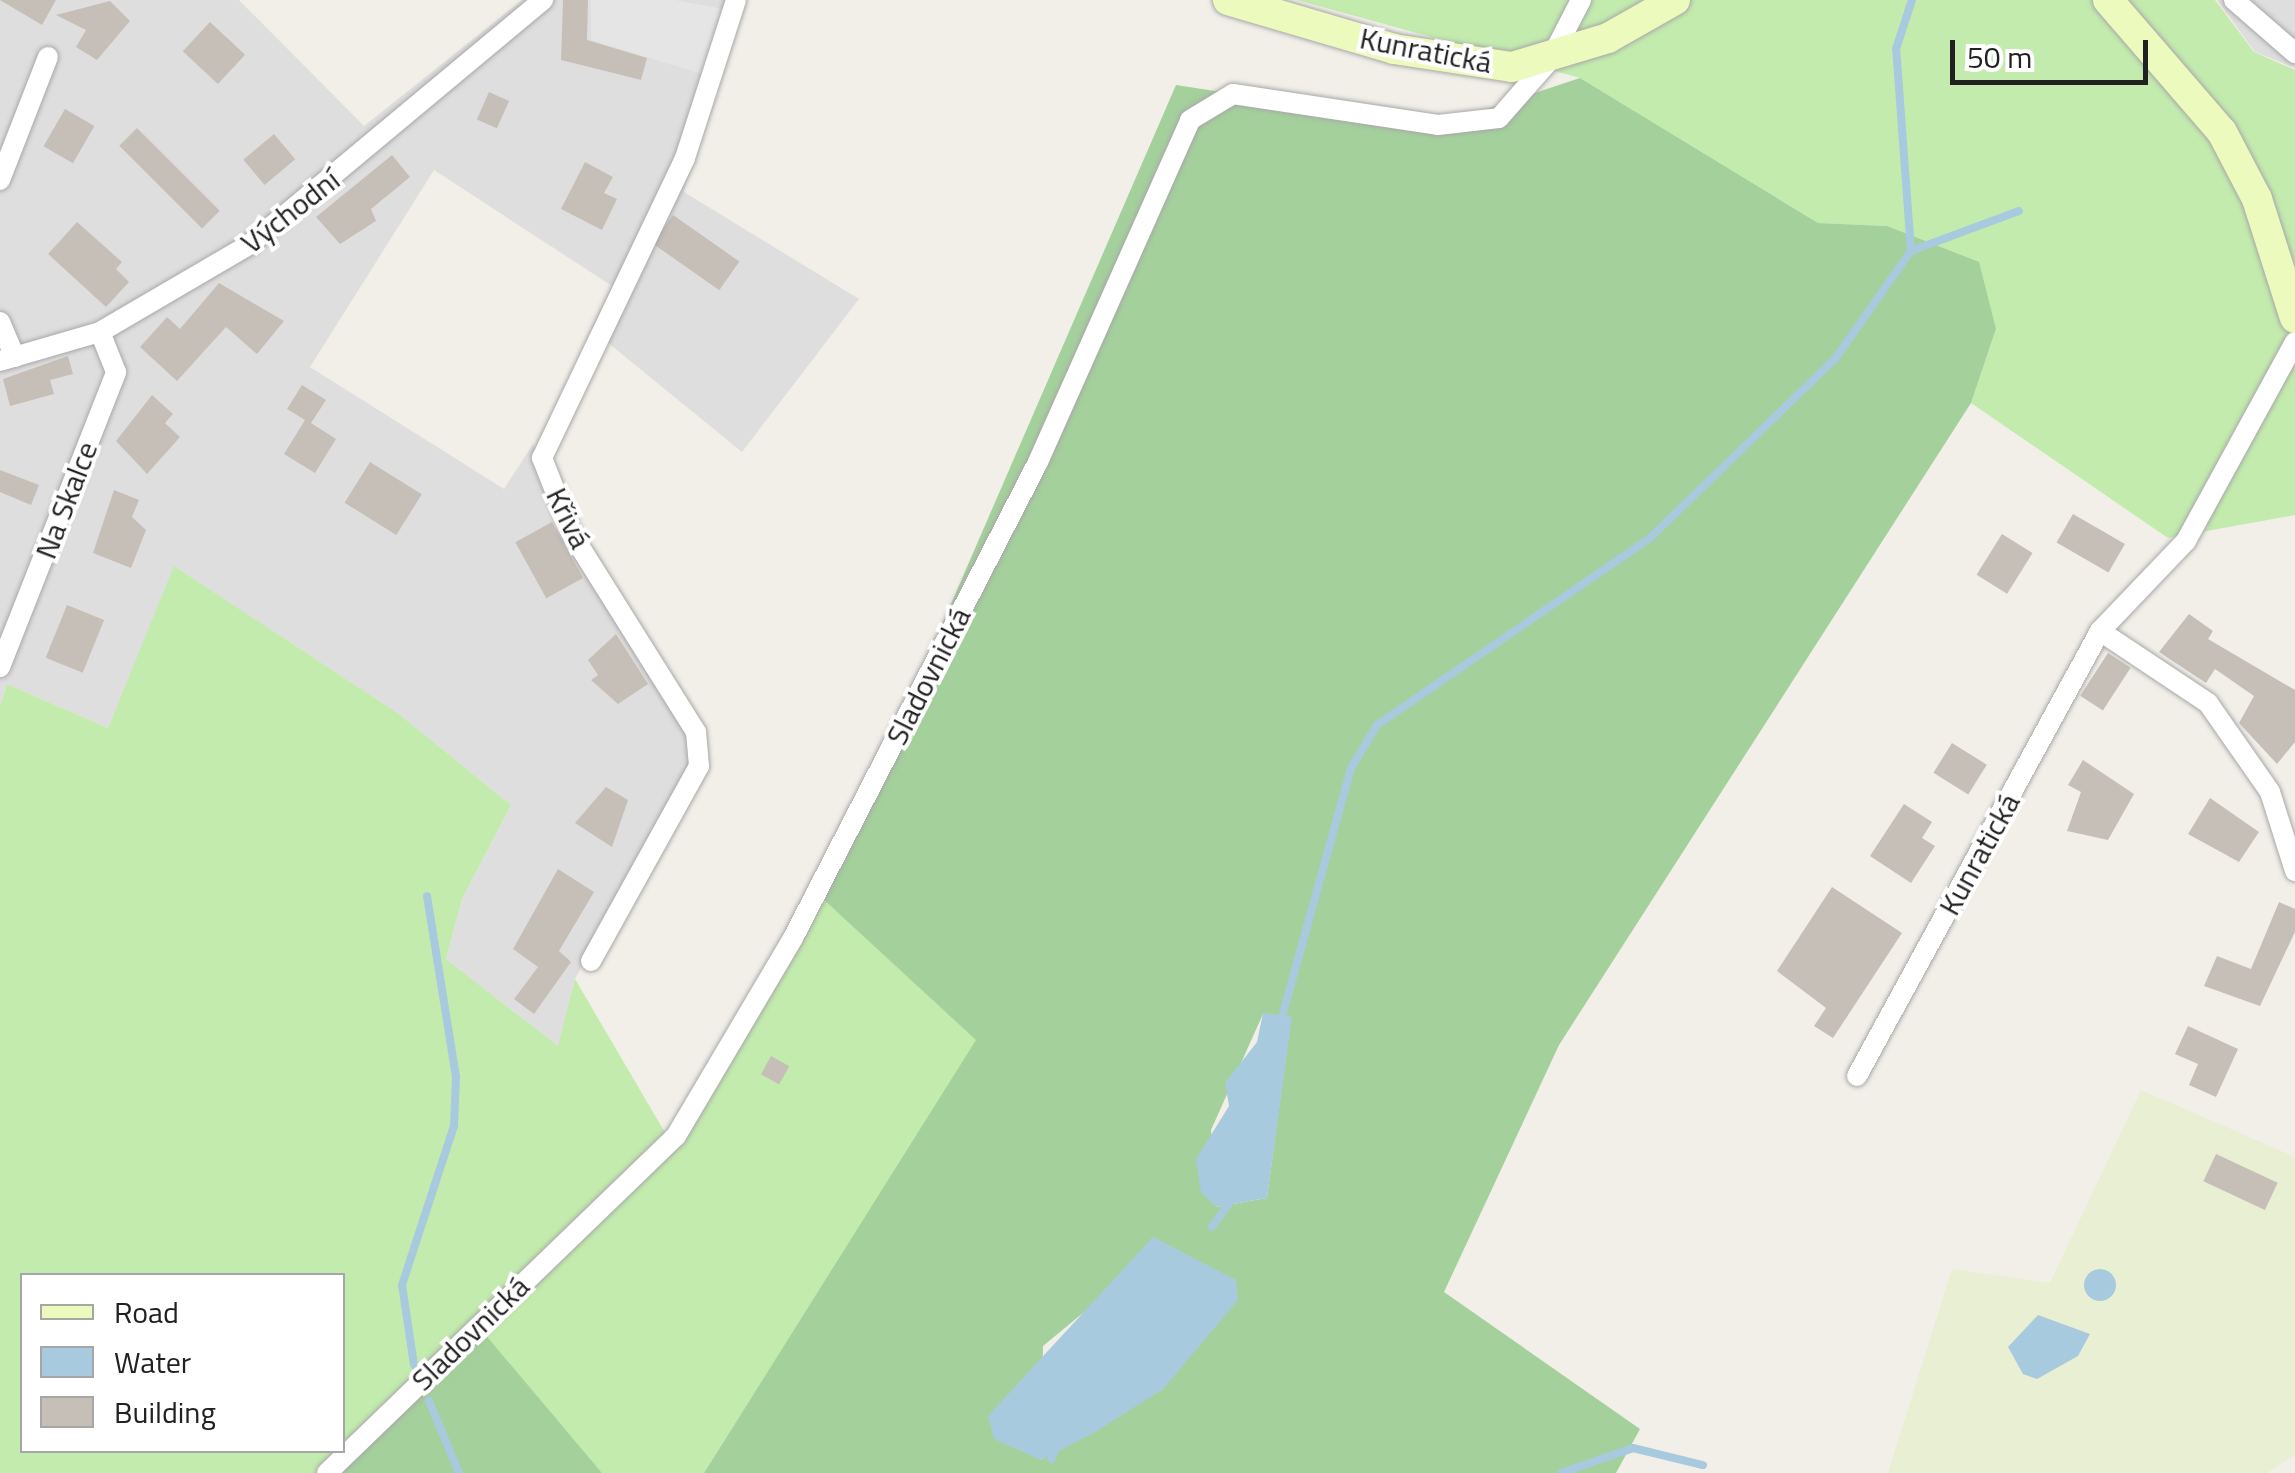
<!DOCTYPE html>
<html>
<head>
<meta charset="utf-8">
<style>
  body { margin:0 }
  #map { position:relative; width:2295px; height:1473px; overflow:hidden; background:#f1efe8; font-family:"Titillium Web",sans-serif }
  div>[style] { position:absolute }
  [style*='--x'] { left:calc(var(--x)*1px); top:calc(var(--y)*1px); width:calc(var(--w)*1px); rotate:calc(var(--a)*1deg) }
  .residential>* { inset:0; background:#dfdede }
  .farmland>* { inset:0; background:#e9efd3 }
  .grass>* { inset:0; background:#c3ebae }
  .forest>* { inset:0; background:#a4d09c }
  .parking>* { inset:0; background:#e5e5e5 }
  .water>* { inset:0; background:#a8cade }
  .round { border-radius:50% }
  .stream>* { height:8px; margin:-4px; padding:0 4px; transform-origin:4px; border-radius:4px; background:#a8cade }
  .building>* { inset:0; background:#c6bfb7; transform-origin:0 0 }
  .roads { filter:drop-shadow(0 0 2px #a8a8a8) drop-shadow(0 0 2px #a8a8a8) }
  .street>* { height:20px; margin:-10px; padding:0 10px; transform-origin:10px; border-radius:10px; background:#fff }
  .secondary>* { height:30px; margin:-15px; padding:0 15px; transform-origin:15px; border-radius:15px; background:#edfabd }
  span { translate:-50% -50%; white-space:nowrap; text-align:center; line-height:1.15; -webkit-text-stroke:8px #fff; paint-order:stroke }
  .street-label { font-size:30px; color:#212121 }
  .legend { position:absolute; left:20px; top:1273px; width:325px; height:180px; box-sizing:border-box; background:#fff; border:2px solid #a6a6a6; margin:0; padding:12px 18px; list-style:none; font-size:30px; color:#212121 }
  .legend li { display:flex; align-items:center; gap:20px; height:50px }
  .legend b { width:50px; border:2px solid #a6a6a6 }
  .scale { position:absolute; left:1950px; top:40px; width:198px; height:45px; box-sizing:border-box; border:5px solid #212121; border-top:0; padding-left:12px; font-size:30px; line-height:35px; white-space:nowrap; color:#212121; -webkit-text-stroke:8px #fff; paint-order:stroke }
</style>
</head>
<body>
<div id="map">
  <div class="residential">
    <div style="clip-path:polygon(0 0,239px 0,364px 126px,522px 0,738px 0,684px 192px,859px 299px,742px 452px,591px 329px,612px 286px,434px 170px,310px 367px,504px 489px,533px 444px,689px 737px,689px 768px,575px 979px,559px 1047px,446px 959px,462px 899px,511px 805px,399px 714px,175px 567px,108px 728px,7px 684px,0 706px)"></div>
    <div style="clip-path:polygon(2217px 0,2295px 0,2295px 68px,2255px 52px)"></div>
  </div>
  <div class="farmland">
    <div style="clip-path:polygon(2141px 1090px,2295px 1157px,2295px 1455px,2267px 1473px,1888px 1473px,1952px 1269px,2050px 1283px)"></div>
  </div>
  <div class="grass">
    <div style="clip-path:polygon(1297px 0,2215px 0,2254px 52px,2295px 70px,2295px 515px,2168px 538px,1971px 403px,1996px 329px,1887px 226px,1818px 223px,1580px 78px)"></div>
    <div style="clip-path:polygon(evenodd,174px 566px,399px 714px,511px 805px,462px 899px,446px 959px,558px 1046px,575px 979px,674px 1148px,823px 899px,977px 1040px,704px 1473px,602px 1473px,483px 1333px,325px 1473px,0 1473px,0 706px,7px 684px,108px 728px,174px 566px,22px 1276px,342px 1276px,342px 1450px,22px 1450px,22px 1276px)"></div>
  </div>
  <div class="forest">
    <div style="clip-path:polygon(evenodd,1580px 78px,1818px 223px,1887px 226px,1979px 262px,1996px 329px,1971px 403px,1559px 1045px,1444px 1292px,1640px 1429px,1616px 1473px,704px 1473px,976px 1040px,823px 899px,1176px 85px,1438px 125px,1580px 78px,1263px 1014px,1291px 1017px,1267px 1198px,1216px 1207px,1211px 1130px,1263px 1014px,1580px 78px,1153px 1237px,1163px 1389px,1041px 1460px,1043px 1346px,1118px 1284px,1153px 1237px)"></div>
    <div style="clip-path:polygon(483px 1332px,602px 1473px,325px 1473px)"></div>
  </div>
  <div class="parking">
    <div style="clip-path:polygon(591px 0,675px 0,724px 9px,702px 74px,591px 40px)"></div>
  </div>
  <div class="water">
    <div style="clip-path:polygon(1263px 1013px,1292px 1017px,1267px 1198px,1216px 1207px,1201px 1192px,1196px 1159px,1229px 1106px,1225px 1083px,1257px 1042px)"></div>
    <div style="clip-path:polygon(1153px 1237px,1236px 1280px,1238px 1300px,1163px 1389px,1097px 1431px,1041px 1460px,994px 1439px,988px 1416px)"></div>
    <div class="round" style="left:2084px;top:1269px;width:32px;height:32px"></div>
    <div style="clip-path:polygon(2038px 1315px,2090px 1334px,2078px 1356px,2037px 1379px,2023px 1374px,2008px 1347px)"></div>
  </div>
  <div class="stream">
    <div style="--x:1911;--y:251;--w:115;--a:-20.3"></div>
    <div style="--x:1280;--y:1024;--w:266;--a:-74.5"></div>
    <div style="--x:1351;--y:768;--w:50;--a:-58.8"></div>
    <div style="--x:1377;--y:725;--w:331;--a:-34.4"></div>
    <div style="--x:1650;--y:538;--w:257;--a:-44.1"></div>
    <div style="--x:1835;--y:359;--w:132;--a:-54.9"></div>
    <div style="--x:1911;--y:251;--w:203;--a:-94.2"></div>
    <div style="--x:1896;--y:49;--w:52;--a:-71.9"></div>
    <div style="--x:1212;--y:1227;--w:32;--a:-54"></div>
    <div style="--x:414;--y:1365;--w:81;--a:-98.5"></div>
    <div style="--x:402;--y:1285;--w:167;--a:-71.9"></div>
    <div style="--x:454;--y:1126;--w:49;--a:-87.7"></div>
    <div style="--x:456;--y:1077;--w:183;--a:-99.1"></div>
    <div style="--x:429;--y:1401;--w:78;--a:67.4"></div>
    <div style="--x:1051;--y:1459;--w:17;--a:-65"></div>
    <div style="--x:1561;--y:1473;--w:76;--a:-19.1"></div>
    <div style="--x:1633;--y:1448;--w:72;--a:13.7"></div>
  </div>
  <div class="building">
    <div style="clip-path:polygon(0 0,56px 0,42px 25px)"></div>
    <div style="clip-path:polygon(563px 0,588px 0,587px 40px,647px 58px,641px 80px,561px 60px)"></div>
    <div style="clip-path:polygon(110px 1px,130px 21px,97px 60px,76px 47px,86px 30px,56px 15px)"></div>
    <div style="left:210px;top:22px;width:48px;height:40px;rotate:43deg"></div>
    <div style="left:489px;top:92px;width:22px;height:30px;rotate:24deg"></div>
    <div style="left:65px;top:109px;width:34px;height:43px;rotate:30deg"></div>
    <div style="left:137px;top:128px;width:117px;height:25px;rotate:45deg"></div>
    <div style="left:274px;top:134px;width:33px;height:40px;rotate:50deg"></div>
    <div style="clip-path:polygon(392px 155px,410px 177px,371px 209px,376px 221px,340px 244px,316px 217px)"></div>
    <div style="clip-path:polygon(585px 162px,613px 177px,604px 193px,617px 199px,602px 230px,561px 209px)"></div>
    <div style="left:673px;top:215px;width:81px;height:35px;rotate:35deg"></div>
    <div style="clip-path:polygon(77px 222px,122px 262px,116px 269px,129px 282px,106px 307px,48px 254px)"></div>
    <div style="clip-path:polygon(219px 283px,284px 321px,257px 354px,226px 327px,177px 381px,140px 347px,167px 317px,180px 329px)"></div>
    <div style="clip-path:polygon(68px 356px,73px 374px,50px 380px,54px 394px,10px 406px,3px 379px)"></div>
    <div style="clip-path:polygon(302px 385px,326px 400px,311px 423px,336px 439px,315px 473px,284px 454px,305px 420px,287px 409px)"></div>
    <div style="clip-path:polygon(152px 395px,173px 414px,165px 423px,180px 437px,147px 474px,116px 441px)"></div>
    <div style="left:370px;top:462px;width:61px;height:48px;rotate:32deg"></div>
    <div style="clip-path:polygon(0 470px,39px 485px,31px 505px,0 492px)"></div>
    <div style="clip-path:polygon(114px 490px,139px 500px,132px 517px,146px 530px,131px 568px,93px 553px)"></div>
    <div style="left:2073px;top:514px;width:60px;height:33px;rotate:30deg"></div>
    <div style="left:552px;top:522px;width:64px;height:42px;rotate:61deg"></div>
    <div style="left:2002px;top:534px;width:36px;height:48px;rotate:32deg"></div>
    <div style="left:67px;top:605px;width:40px;height:57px;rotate:22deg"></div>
    <div style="clip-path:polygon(2189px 614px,2213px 631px,2208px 639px,2295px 690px,2295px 742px,2277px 764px,2239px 723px,2254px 696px,2215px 669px,2206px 683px,2159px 652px)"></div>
    <div style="clip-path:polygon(616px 634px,648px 684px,618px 704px,591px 680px,598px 675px,588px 660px)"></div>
    <div style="left:2108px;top:653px;width:27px;height:51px;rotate:33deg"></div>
    <div style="left:1952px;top:743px;width:41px;height:35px;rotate:32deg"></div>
    <div style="clip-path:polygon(2083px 760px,2134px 794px,2108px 840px,2067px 831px,2081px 792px,2068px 785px)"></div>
    <div style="clip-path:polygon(606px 787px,628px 800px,612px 847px,575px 823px)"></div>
    <div style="clip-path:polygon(2210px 798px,2259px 832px,2239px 862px,2188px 834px)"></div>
    <div style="clip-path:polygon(1904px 804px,1932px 822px,1922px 838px,1935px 846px,1911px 883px,1870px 856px)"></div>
    <div style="clip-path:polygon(558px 869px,594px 892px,559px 951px,571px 962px,534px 1014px,514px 999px,538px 967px,513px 949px)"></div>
    <div style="clip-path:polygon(1832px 887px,1902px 933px,1833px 1038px,1814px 1026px,1826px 1008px,1777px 971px)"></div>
    <div style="clip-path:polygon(2279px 902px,2295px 909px,2295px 932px,2260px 1006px,2204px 986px,2217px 956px,2251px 969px)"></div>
    <div style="clip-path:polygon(2188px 1026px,2238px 1049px,2216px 1097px,2189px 1085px,2198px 1064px,2175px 1054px)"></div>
    <div style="left:771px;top:1056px;width:21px;height:21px;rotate:29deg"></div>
    <div style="left:2216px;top:1154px;width:68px;height:30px;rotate:25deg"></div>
  </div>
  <div class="roads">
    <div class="street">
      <div style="--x:2234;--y:0;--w:81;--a:41"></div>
      <div style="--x:0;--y:180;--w:132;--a:-68.7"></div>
      <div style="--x:0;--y:322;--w:38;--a:67"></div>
      <div style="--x:0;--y:361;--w:104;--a:-16.2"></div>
      <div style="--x:100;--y:332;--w:173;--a:-30.3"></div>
      <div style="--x:249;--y:245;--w:383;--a:-39.8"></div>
      <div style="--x:2100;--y:631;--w:130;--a:33.7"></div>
      <div style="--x:2208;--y:703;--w:108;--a:55.1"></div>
      <div style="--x:2270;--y:792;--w:83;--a:72.4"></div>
      <div style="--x:0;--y:667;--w:317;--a:-68.5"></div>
      <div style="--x:116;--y:372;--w:43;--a:-111.8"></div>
      <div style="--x:591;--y:961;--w:223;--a:-61"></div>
      <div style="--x:699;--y:766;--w:34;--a:-95"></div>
      <div style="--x:696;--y:732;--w:234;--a:-122.1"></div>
      <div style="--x:572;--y:534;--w:82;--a:-111.5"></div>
      <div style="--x:542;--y:458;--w:332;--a:-64.5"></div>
      <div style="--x:685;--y:158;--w:166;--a:-72.1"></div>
      <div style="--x:1857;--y:1076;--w:507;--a:-61.36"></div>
      <div style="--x:2100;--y:631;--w:124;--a:-46.3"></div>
      <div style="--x:2186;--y:541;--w:227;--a:-61.3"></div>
      <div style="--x:327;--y:1473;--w:485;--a:-44"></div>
      <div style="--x:676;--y:1136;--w:230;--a:-59.4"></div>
      <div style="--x:793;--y:938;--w:535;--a:-62.76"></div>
      <div style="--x:1038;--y:462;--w:374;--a:-66"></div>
      <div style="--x:1190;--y:120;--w:50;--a:-31.2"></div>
      <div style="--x:1233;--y:94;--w:207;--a:8.6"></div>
      <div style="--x:1438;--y:125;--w:61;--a:-6.5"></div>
      <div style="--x:1499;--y:118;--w:77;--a:-48.7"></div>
      <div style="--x:1550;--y:60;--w:68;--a:-62.7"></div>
    </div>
    <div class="secondary">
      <div style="--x:1228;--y:0;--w:173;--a:16.4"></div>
      <div style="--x:1394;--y:49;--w:119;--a:8.7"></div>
      <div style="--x:1512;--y:67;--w:100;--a:-16.8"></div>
      <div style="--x:1608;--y:38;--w:77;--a:-29.6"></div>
      <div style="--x:2108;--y:0;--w:174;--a:49.2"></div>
      <div style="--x:2222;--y:132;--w:76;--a:62.4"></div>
      <div style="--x:2257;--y:199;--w:125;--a:72.3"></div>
    </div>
  </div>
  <div class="street-label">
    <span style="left:1426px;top:50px;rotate:11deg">Kunratická</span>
    <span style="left:290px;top:211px;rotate:-38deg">Východní</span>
    <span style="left:66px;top:500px;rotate:-69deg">Na Skalce</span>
    <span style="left:569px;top:518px;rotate:64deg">Křivá</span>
    <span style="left:928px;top:676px;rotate:-63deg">Sladovnická</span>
    <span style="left:1979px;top:854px;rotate:-61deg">Kunratická</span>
    <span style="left:470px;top:1333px;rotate:-44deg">Sladovnická</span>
  </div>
  <ul class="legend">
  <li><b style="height:12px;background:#edfabd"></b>Road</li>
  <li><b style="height:28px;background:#a8cade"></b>Water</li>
  <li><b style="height:28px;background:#c6bfb7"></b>Building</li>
  </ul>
  <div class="scale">50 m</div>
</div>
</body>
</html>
